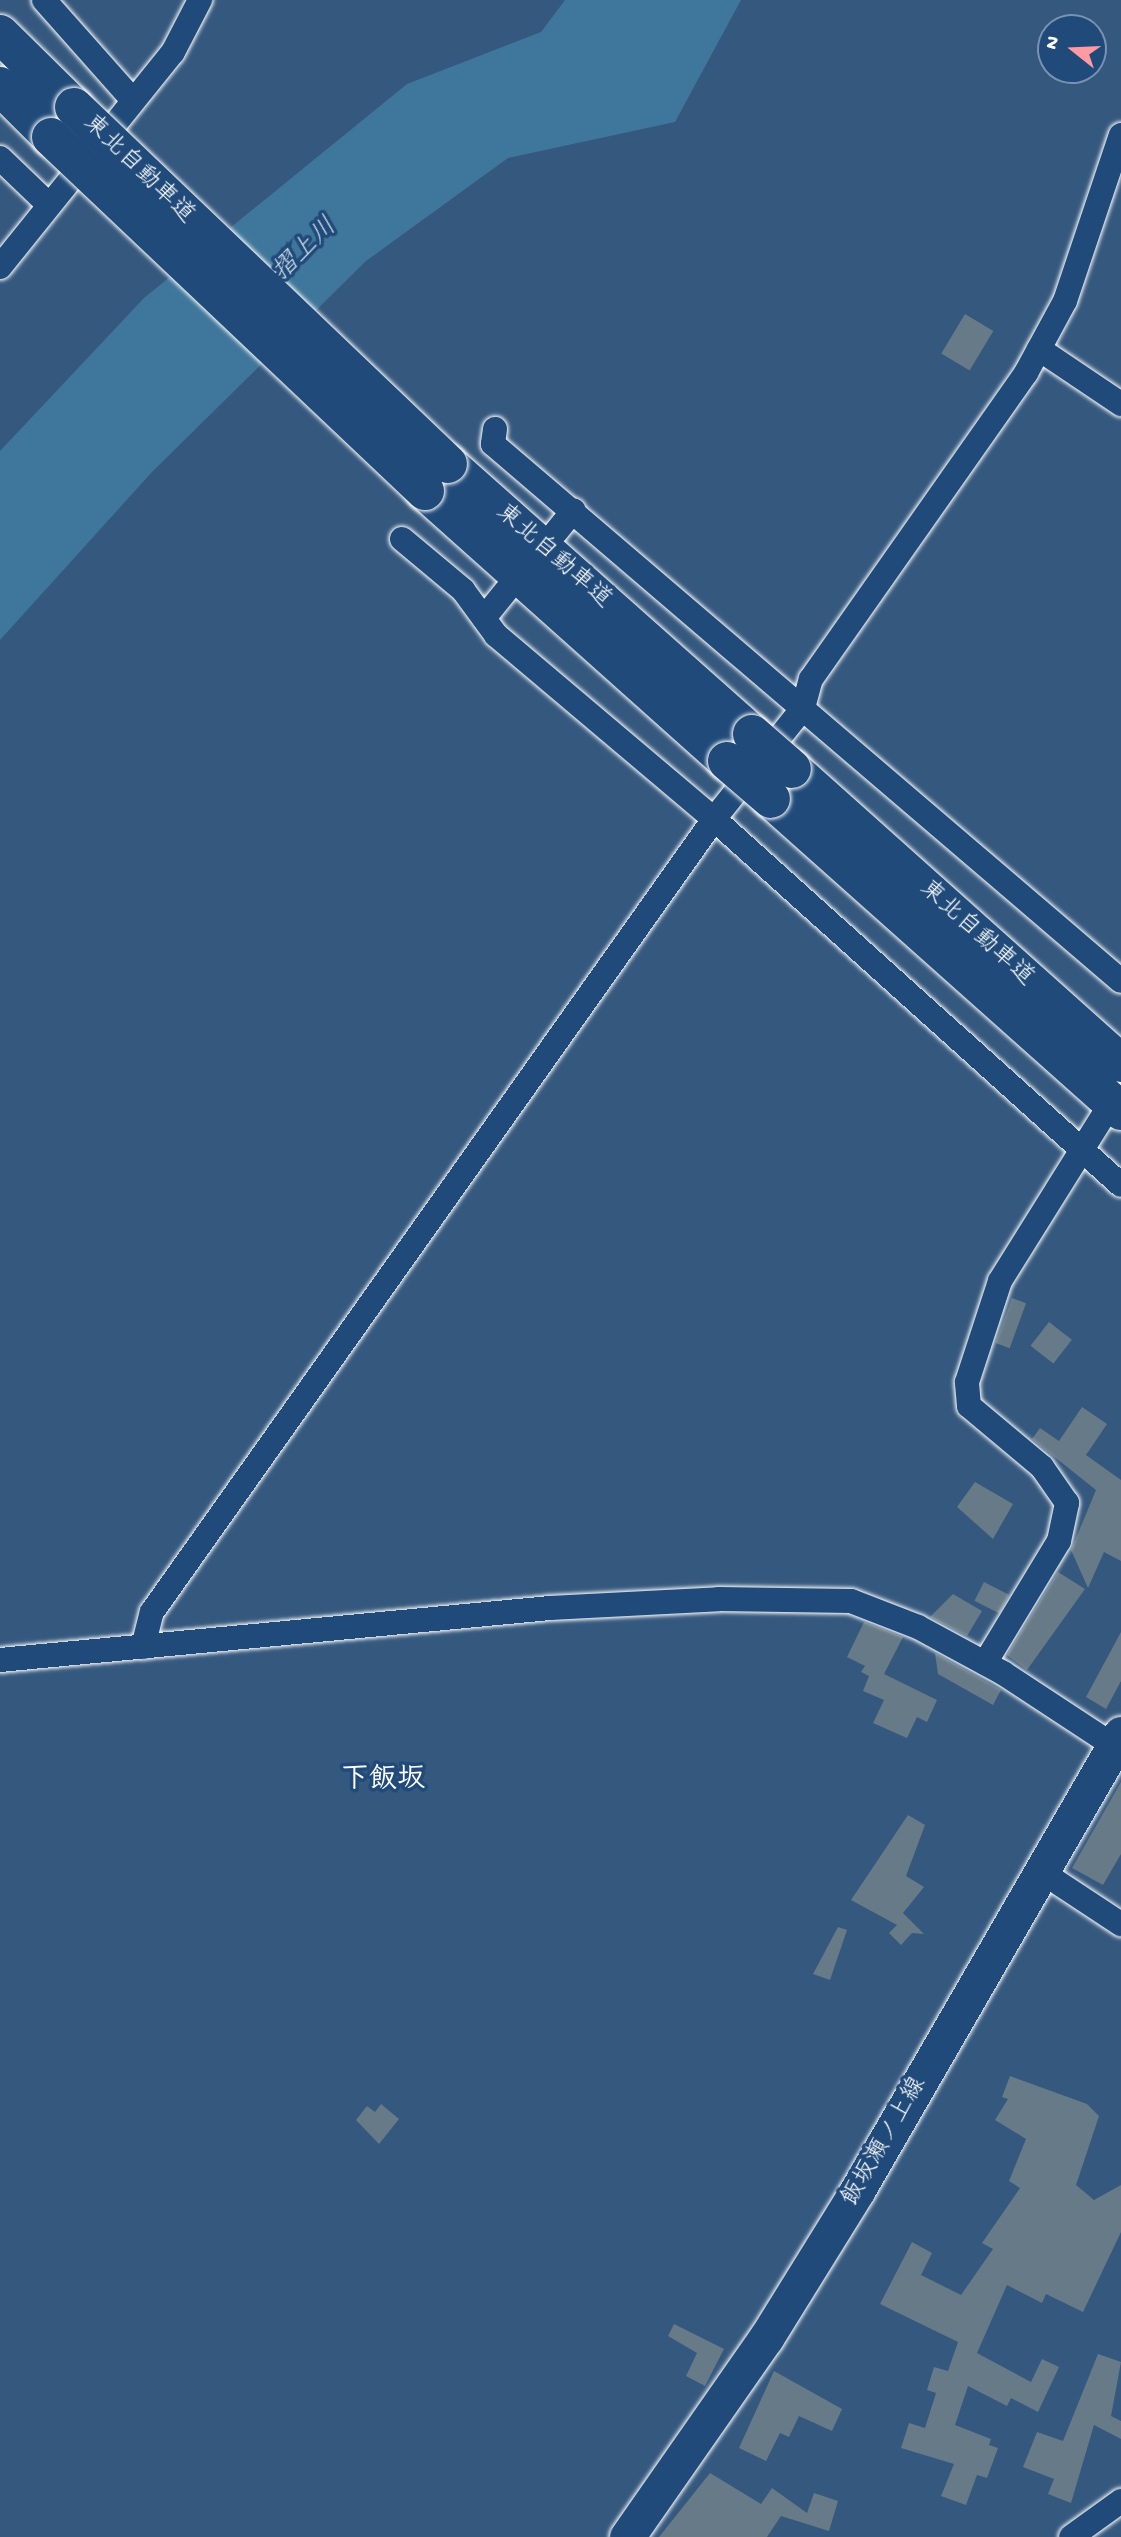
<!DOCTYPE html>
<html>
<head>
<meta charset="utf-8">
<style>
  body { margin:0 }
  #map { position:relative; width:1121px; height:2537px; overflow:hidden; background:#35587e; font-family:"Gochi Hand","Klee One",sans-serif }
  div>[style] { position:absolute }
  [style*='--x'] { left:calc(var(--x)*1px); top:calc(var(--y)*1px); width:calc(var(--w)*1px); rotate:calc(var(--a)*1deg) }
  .water>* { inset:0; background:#3f769b }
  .building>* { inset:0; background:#677a88; transform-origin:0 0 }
  .roads { filter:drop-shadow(0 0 2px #fff) drop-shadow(0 0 2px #fff) }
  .street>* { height:24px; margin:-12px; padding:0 12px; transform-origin:12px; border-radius:12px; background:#1f4a7a }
  .secondary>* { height:35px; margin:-17.5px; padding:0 17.5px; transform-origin:17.5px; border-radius:17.5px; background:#1f4a7a }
  .highway>* { height:38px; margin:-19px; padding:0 19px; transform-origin:19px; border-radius:19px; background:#1f4a7a }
  .bridges { filter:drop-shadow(0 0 2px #fff) drop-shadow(0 0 2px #fff) }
  .highway-bridge>* { height:38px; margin:-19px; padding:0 19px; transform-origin:19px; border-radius:19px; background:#1f4a7a }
  span { translate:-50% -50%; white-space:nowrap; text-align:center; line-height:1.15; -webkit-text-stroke:7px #1f4a7a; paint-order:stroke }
  .street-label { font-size:24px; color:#fff }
  .water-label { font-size:26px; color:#cfdde6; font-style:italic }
  .quarter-label { font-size:28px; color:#fff; font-weight:700 }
  .north { position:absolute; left:1037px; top:14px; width:70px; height:70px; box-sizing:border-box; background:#1f4a7a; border:2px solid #7992af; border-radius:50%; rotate:288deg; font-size:19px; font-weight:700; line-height:28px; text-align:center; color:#fff }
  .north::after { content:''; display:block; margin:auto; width:24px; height:32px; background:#ff9aa2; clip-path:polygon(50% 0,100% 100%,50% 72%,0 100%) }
</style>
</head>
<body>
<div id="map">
  <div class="water">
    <div style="clip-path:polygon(565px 0,741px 0,675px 122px,508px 158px,366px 261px,152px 472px,0 640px,0 451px,144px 298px,407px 84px,541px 32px)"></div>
  </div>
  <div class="building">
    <div style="left:965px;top:314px;width:33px;height:46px;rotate:31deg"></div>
    <div style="left:1012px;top:1298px;width:15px;height:48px;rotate:20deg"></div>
    <div style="left:1049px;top:1322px;width:29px;height:30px;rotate:38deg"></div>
    <div style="clip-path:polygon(1082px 1407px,1107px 1424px,1086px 1455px,1121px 1480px,1121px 1561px,1104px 1552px,1088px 1588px,1071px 1550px,1096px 1490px,1032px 1439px,1040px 1428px,1059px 1441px)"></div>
    <div style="clip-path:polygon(975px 1482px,1013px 1504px,993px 1539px,957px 1507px)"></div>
    <div style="clip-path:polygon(1058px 1572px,1085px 1589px,1027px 1670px,1007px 1655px)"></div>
    <div style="left:984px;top:1582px;width:28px;height:21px;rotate:27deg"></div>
    <div style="clip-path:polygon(953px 1594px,982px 1611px,967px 1636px,930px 1617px)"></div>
    <div style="clip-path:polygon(864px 1622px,903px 1637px,884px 1674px,937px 1700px,927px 1722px,917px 1717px,907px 1738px,873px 1723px,884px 1700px,863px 1691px,869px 1676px,861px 1672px,865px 1666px,847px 1657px)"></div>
    <div style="clip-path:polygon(1121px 1632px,1121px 1681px,1106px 1709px,1086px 1697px)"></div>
    <div style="clip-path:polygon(935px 1653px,1001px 1690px,993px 1705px,938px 1674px)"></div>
    <div style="clip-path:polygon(1121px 1782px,1121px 1854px,1103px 1885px,1072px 1868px)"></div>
    <div style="clip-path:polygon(908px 1815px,925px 1825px,906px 1876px,924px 1887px,903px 1913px,924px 1934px,912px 1933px,901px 1945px,889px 1933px,897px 1925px,851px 1900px)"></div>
    <div style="clip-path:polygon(838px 1927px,847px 1930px,830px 1980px,813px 1974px)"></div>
    <div style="clip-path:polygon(1010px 2076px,1087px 2104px,1099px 2116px,1076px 2185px,1094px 2200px,1121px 2185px,1121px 2232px,1083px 2312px,1046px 2294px,1042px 2303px,1007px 2285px,977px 2353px,1031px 2382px,1042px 2359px,1059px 2367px,1038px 2412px,1011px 2398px,1007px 2406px,968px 2386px,955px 2425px,991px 2439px,989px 2445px,998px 2448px,987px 2478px,977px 2475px,966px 2505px,941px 2496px,954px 2464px,901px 2448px,909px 2423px,925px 2428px,936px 2393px,927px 2390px,934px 2367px,948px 2371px,958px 2342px,880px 2304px,912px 2242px,932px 2253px,921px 2275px,961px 2295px,993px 2249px,982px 2243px,1020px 2188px,1009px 2181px,1026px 2139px,995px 2120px,1008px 2099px,1002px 2097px)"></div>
    <div style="clip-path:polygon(381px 2104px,399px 2119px,379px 2144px,356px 2120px,367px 2106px,375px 2112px)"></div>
    <div style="clip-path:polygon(674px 2324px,724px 2349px,705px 2386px,686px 2376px,697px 2353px,668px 2336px)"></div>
    <div style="clip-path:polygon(1098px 2354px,1121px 2362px,1111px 2416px,1121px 2421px,1121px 2439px,1094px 2425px,1071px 2503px,1048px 2494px,1054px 2479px,1023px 2467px,1037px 2432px,1063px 2441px)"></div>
    <div style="clip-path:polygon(774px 2371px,842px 2409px,832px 2431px,799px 2416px,789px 2437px,780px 2433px,766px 2461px,739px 2448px)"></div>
    <div style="clip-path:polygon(710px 2473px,761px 2504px,772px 2488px,807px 2513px,814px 2493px,838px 2501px,829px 2531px,781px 2516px,767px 2537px,659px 2537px)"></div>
  </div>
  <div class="roads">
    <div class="street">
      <div style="--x:44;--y:0;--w:131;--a:48.4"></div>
      <div style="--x:0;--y:158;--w:65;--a:43.8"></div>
      <div style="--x:0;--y:267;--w:276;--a:-51.2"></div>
      <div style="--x:173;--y:52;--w:59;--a:-62.6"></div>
      <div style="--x:1039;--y:349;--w:99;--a:33.9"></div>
      <div style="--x:495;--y:429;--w:15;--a:98"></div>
      <div style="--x:493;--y:444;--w:826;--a:40.53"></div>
      <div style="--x:556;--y:532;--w:28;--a:-51"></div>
      <div style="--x:402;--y:539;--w:80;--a:39.9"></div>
      <div style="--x:463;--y:590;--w:56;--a:53.7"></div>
      <div style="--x:496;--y:635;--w:285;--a:40.2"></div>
      <div style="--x:714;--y:819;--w:547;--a:41.96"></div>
      <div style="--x:484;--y:618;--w:36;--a:-51"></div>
      <div style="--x:143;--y:1647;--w:36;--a:-76"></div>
      <div style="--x:152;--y:1612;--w:972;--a:-54.67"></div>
      <div style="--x:714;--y:819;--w:142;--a:-51.3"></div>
      <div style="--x:803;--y:708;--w:30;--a:-75"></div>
      <div style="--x:811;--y:679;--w:374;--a:-54.9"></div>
      <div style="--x:1026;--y:373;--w:82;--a:-61.6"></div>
      <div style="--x:1065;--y:301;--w:175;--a:-71.4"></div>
      <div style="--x:0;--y:1660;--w:552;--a:-5.4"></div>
      <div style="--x:550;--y:1608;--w:169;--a:-3"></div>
      <div style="--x:719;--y:1599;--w:132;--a:0.9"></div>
      <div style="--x:851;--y:1601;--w:72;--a:21.2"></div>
      <div style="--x:918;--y:1627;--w:97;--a:28.4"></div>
      <div style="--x:1003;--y:1673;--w:133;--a:33.3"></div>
      <div style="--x:985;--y:1663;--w:143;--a:-58.8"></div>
      <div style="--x:1059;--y:1541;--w:39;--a:-78"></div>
      <div style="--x:1067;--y:1503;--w:44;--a:-124.8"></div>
      <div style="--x:1042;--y:1467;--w:95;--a:-140.1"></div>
      <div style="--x:969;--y:1406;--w:24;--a:-95"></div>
      <div style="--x:967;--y:1382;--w:106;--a:-71.9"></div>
      <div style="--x:1000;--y:1281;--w:195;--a:-58"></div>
      <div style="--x:1042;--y:1872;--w:95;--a:33.4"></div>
      <div style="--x:1071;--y:2537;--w:62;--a:-35.8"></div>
    </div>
    <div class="secondary">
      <div style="--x:627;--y:2537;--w:243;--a:-55.1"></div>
      <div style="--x:766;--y:2338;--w:173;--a:-58.2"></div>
      <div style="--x:857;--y:2191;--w:528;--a:-59.99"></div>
    </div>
    <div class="highway">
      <div style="--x:0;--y:34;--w:104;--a:44.6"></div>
      <div style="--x:0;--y:86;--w:72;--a:45"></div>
      <div style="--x:448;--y:464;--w:407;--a:41.6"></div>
      <div style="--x:425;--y:491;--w:405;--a:41.8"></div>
      <div style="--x:792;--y:769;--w:441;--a:41.8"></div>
      <div style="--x:771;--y:799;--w:469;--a:41.7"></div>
    </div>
  </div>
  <div class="bridges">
    <div class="highway-bridge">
      <div style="--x:74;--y:107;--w:517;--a:43.67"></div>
      <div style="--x:51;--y:137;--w:515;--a:43.43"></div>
      <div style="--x:752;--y:734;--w:53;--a:41.2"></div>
      <div style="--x:727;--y:761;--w:58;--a:40.8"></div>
    </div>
  </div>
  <div class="street-label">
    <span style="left:138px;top:170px;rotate:44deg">東北自動車道</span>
    <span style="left:553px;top:557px;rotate:41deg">東北自動車道</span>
    <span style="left:976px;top:934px;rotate:42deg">東北自動車道</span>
    <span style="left:885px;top:2142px;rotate:-60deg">飯坂瀬ノ上線</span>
  </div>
  <div class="water-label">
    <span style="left:306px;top:251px;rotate:-44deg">摺上川</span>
  </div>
  <div class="quarter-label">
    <span style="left:383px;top:1781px">下飯坂</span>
  </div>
  <div class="north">N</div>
</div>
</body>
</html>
